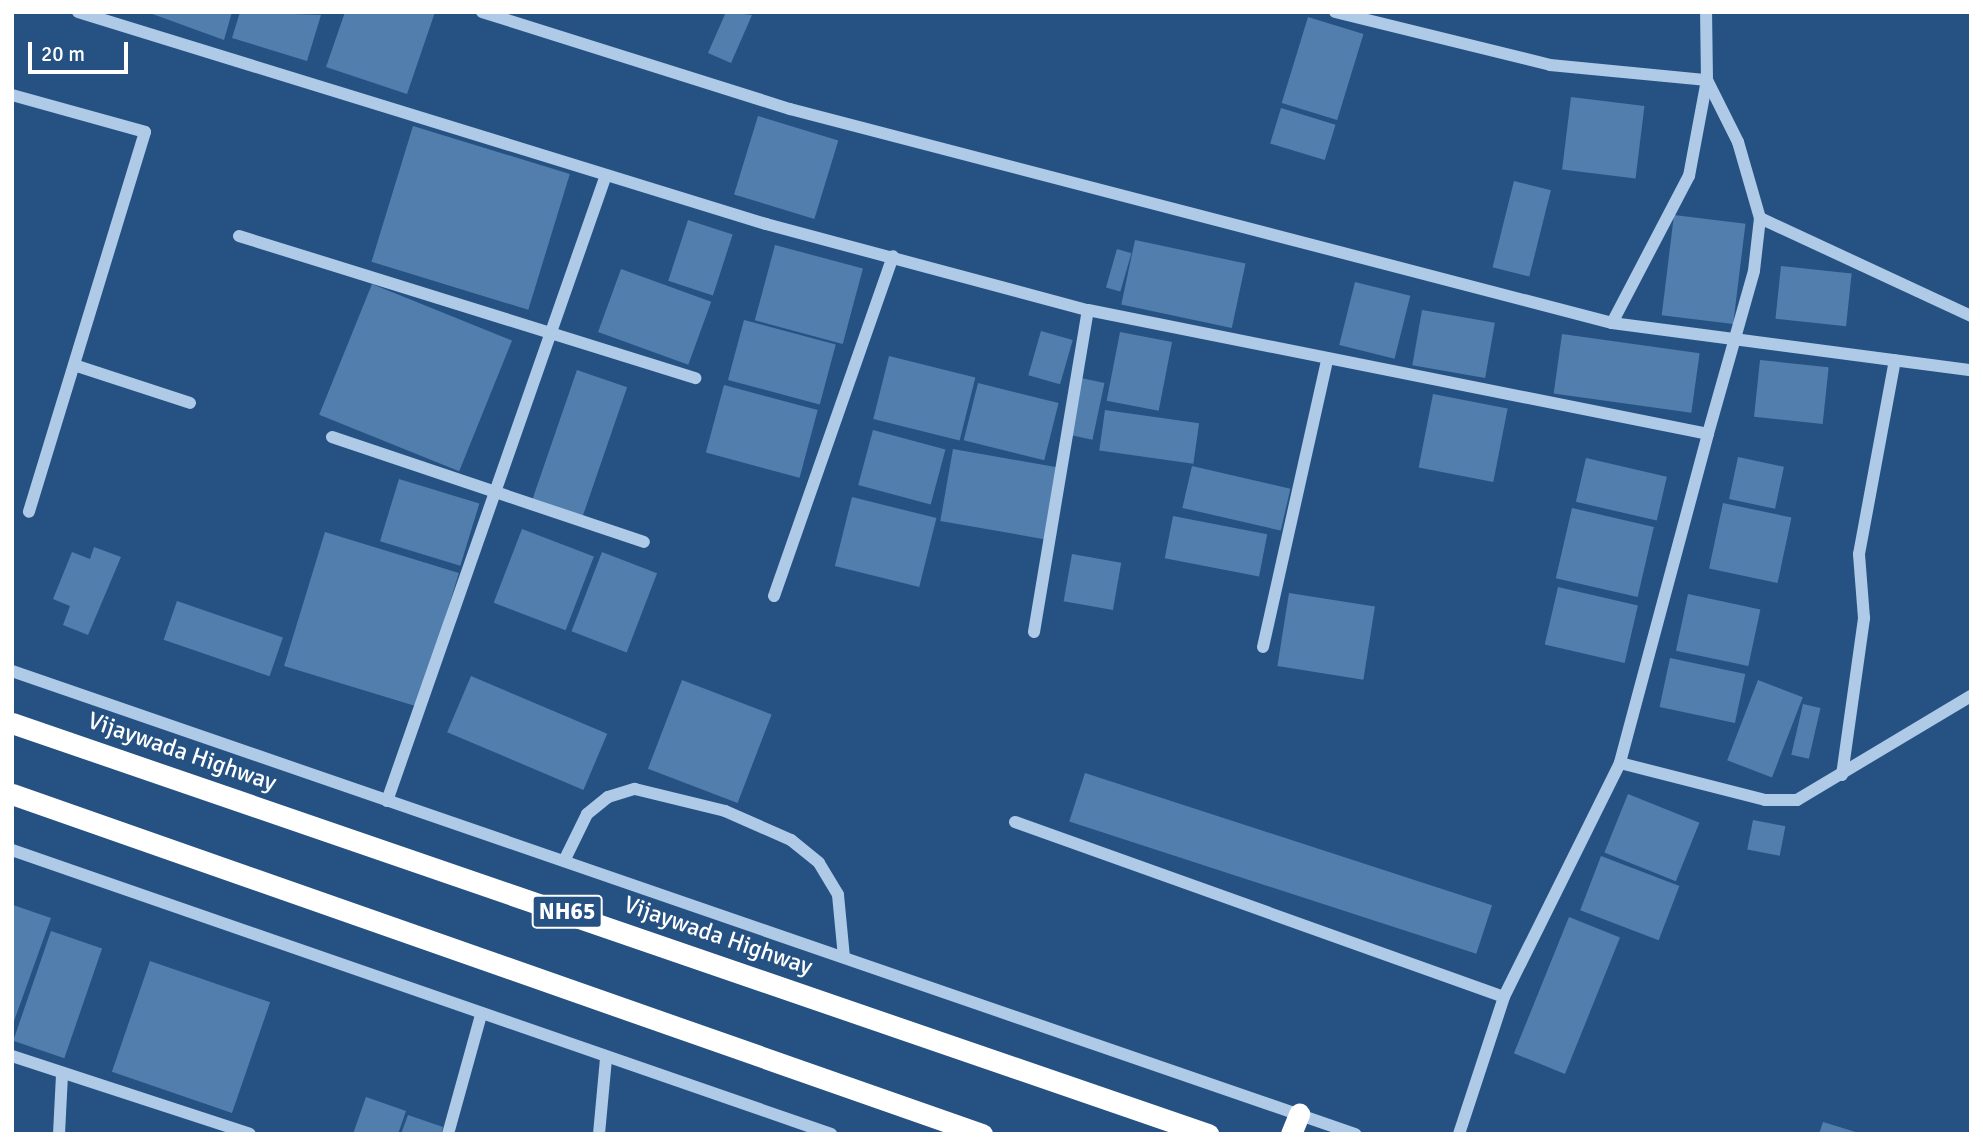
<!DOCTYPE html>
<html>
<head>
<meta charset="utf-8">
<style>
  body { margin:0 }
  #map { position:relative; width:1983px; height:1146px; overflow:hidden; background:#255283; font-family:Signika,sans-serif }
  div>[style] { position:absolute }
  [style*='--x'] { left:calc(var(--x)*1px); top:calc(var(--y)*1px); width:calc(var(--w)*1px); rotate:calc(var(--a)*1deg) }
  .building>* { inset:0; background:#517ead; transform-origin:0 0 }
  .minor>* { height:12px; margin:-6px; padding:0 6px; transform-origin:6px; border-radius:6px; background:#aecae7 }
  .highway>* { height:21px; margin:-10.5px; padding:0 10.5px; transform-origin:10.5px; border-radius:10.5px; background:#fff }
  span { translate:-50% -50%; white-space:nowrap; text-align:center; line-height:1.15; -webkit-text-stroke:5px #255283; paint-order:stroke }
  .shield-label span { padding:2px 5px; background:#255283; border:2px solid; border-radius:5px; -webkit-text-stroke-width:0 }
  .shield-label { font-size:23px; color:#fff; font-weight:700 }
  .street-label { font-size:24px; color:#fff }
  .frame { position:absolute; inset:0; border:14px solid #fff; pointer-events:none }
  .scale { position:absolute; left:28px; top:42px; width:100px; height:32px; box-sizing:border-box; border:4px solid #fff; border-top:0; padding-left:9px; font-size:21px; line-height:24px; white-space:nowrap; color:#fff; -webkit-text-stroke:5px #255283; paint-order:stroke }
</style>
</head>
<body>
<div id="map">
  <div class="building">
    <div style="clip-path:polygon(147px 12px,232px 12px,224px 40px)"></div>
    <div style="clip-path:polygon(240px 12px,321px 15px,307px 61px,232px 38px)"></div>
    <div style="clip-path:polygon(345px 12px,435px 12px,407px 94px,326px 67px)"></div>
    <div style="clip-path:polygon(726px 12px,752px 15px,731px 63px,708px 53px)"></div>
    <div style="left:1308px;top:17px;width:58px;height:90px;rotate:17deg"></div>
    <div style="left:1571px;top:97px;width:74px;height:73px;rotate:7deg"></div>
    <div style="left:1281px;top:108px;width:57px;height:37px;rotate:17deg"></div>
    <div style="left:758px;top:116px;width:84px;height:82px;rotate:17deg"></div>
    <div style="left:413px;top:126px;width:164px;height:142px;rotate:17deg"></div>
    <div style="left:1514px;top:181px;width:38px;height:89px;rotate:14deg"></div>
    <div style="left:1674px;top:215px;width:72px;height:101px;rotate:7deg"></div>
    <div style="left:688px;top:220px;width:47px;height:64px;rotate:18deg"></div>
    <div style="left:1135px;top:240px;width:113px;height:66px;rotate:12deg"></div>
    <div style="left:775px;top:245px;width:91px;height:78px;rotate:15deg"></div>
    <div style="left:1117px;top:249px;width:15px;height:40px;rotate:16deg"></div>
    <div style="left:1781px;top:266px;width:71px;height:53px;rotate:6deg"></div>
    <div style="left:621px;top:269px;width:96px;height:67px;rotate:20deg"></div>
    <div style="left:1355px;top:282px;width:57px;height:65px;rotate:14deg"></div>
    <div style="left:372px;top:284px;width:151px;height:141px;rotate:22deg"></div>
    <div style="left:1422px;top:310px;width:74px;height:56px;rotate:10deg"></div>
    <div style="left:744px;top:320px;width:95px;height:62px;rotate:15deg"></div>
    <div style="left:1041px;top:331px;width:33px;height:46px;rotate:16deg"></div>
    <div style="left:1120px;top:332px;width:53px;height:70px;rotate:11deg"></div>
    <div style="left:1562px;top:334px;width:139px;height:60px;rotate:8deg"></div>
    <div style="left:889px;top:356px;width:89px;height:65px;rotate:14deg"></div>
    <div style="left:1760px;top:360px;width:69px;height:57px;rotate:6deg"></div>
    <div style="left:577px;top:370px;width:53px;height:136px;rotate:19deg"></div>
    <div style="left:1081px;top:378px;width:24px;height:58px;rotate:12deg"></div>
    <div style="left:978px;top:383px;width:83px;height:59px;rotate:14deg"></div>
    <div style="left:724px;top:385px;width:97px;height:70px;rotate:15deg"></div>
    <div style="left:1433px;top:394px;width:76px;height:75px;rotate:11deg"></div>
    <div style="left:1105px;top:410px;width:95px;height:41px;rotate:8deg"></div>
    <div style="left:873px;top:430px;width:75px;height:57px;rotate:15deg"></div>
    <div style="left:953px;top:449px;width:107px;height:73px;rotate:10deg"></div>
    <div style="left:1738px;top:457px;width:47px;height:43px;rotate:12deg"></div>
    <div style="left:1586px;top:458px;width:83px;height:45px;rotate:13deg"></div>
    <div style="left:1192px;top:466px;width:101px;height:43px;rotate:13deg"></div>
    <div style="left:399px;top:479px;width:84px;height:65px;rotate:17deg"></div>
    <div style="left:852px;top:497px;width:87px;height:71px;rotate:14deg"></div>
    <div style="left:1723px;top:503px;width:70px;height:67px;rotate:12deg"></div>
    <div style="left:1572px;top:508px;width:84px;height:72px;rotate:13deg"></div>
    <div style="left:1173px;top:516px;width:96px;height:43px;rotate:11deg"></div>
    <div style="left:522px;top:529px;width:77px;height:79px;rotate:21deg"></div>
    <div style="left:325px;top:532px;width:140px;height:140px;rotate:17deg"></div>
    <div style="clip-path:polygon(94px 547px,121px 557px,88px 635px,63px 625px,70px 606px,53px 599px,72px 552px,90px 559px)"></div>
    <div style="left:602px;top:552px;width:59px;height:85px;rotate:21deg"></div>
    <div style="left:1072px;top:554px;width:50px;height:48px;rotate:10deg"></div>
    <div style="left:1558px;top:587px;width:82px;height:59px;rotate:13deg"></div>
    <div style="left:1289px;top:593px;width:87px;height:74px;rotate:9deg"></div>
    <div style="left:1688px;top:594px;width:74px;height:58px;rotate:12deg"></div>
    <div style="left:177px;top:601px;width:112px;height:41px;rotate:19deg"></div>
    <div style="left:1670px;top:658px;width:77px;height:50px;rotate:12deg"></div>
    <div style="left:471px;top:676px;width:148px;height:61px;rotate:23deg"></div>
    <div style="left:682px;top:680px;width:96px;height:95px;rotate:21deg"></div>
    <div style="left:1758px;top:680px;width:48px;height:86px;rotate:21deg"></div>
    <div style="left:1803px;top:704px;width:18px;height:52px;rotate:13deg"></div>
    <div style="left:1085px;top:773px;width:428px;height:51px;rotate:18deg"></div>
    <div style="left:1628px;top:794px;width:77px;height:63px;rotate:22deg"></div>
    <div style="left:1753px;top:820px;width:33px;height:30px;rotate:11deg"></div>
    <div style="left:1601px;top:856px;width:84px;height:58px;rotate:21deg"></div>
    <div style="clip-path:polygon(13px 905px,51px 918px,13px 1024px,12px 907px)"></div>
    <div style="left:1569px;top:917px;width:55px;height:147px;rotate:22deg"></div>
    <div style="left:51px;top:931px;width:54px;height:116px;rotate:19deg"></div>
    <div style="left:150px;top:961px;width:127px;height:117px;rotate:19deg"></div>
    <div style="clip-path:polygon(366px 1097px,406px 1111px,398px 1134px,353px 1134px)"></div>
    <div style="clip-path:polygon(408px 1115px,443px 1127px,441px 1134px,401px 1134px)"></div>
    <div style="clip-path:polygon(1823px 1122px,1859px 1133px,1858px 1134px,1819px 1134px)"></div>
  </div>
  <div class="minor">
    <div style="--x:78;--y:12;--w:720;--a:17.13"></div>
    <div style="--x:766;--y:224;--w:333;--a:15"></div>
    <div style="--x:1088;--y:310;--w:632;--a:11.31"></div>
    <div style="--x:1708;--y:434;--w:341;--a:105"></div>
    <div style="--x:1620;--y:763;--w:261;--a:116.4"></div>
    <div style="--x:1504;--y:997;--w:144;--a:108.2"></div>
    <div style="--x:482;--y:12;--w:323;--a:17.5"></div>
    <div style="--x:790;--y:109;--w:849;--a:14.59"></div>
    <div style="--x:1612;--y:323;--w:362;--a:7.5"></div>
    <div style="--x:1335;--y:12;--w:221;--a:13.8"></div>
    <div style="--x:1550;--y:65;--w:158;--a:5.5"></div>
    <div style="--x:1707;--y:80;--w:69;--a:63.4"></div>
    <div style="--x:1738;--y:142;--w:79;--a:73.9"></div>
    <div style="--x:1760;--y:218;--w:53;--a:96.5"></div>
    <div style="--x:1754;--y:271;--w:169;--a:105.8"></div>
    <div style="--x:12;--y:95;--w:138;--a:15.5"></div>
    <div style="--x:145;--y:132;--w:397;--a:107"></div>
    <div style="--x:1760;--y:218;--w:233;--a:24.9"></div>
    <div style="--x:239;--y:236;--w:478;--a:17.3"></div>
    <div style="--x:1612;--y:323;--w:166;--a:-62.4"></div>
    <div style="--x:1689;--y:176;--w:98;--a:-79.4"></div>
    <div style="--x:1707;--y:80;--w:68;--a:-90.8"></div>
    <div style="--x:74;--y:365;--w:122;--a:18.1"></div>
    <div style="--x:332;--y:437;--w:329;--a:18.6"></div>
    <div style="--x:774;--y:596;--w:360;--a:-70.7"></div>
    <div style="--x:1034;--y:632;--w:326;--a:-80.5"></div>
    <div style="--x:1263;--y:647;--w:294;--a:-77.4"></div>
    <div style="--x:12;--y:671;--w:1421;--a:19.02"></div>
    <div style="--x:1620;--y:763;--w:150;--a:14.3"></div>
    <div style="--x:1765;--y:800;--w:32;--a:0"></div>
    <div style="--x:1797;--y:800;--w:203;--a:-30.9"></div>
    <div style="--x:1842;--y:775;--w:159;--a:-82"></div>
    <div style="--x:1864;--y:618;--w:64;--a:-94.5"></div>
    <div style="--x:1859;--y:554;--w:197;--a:-79.5"></div>
    <div style="--x:387;--y:801;--w:663;--a:-70.72"></div>
    <div style="--x:1015;--y:822;--w:519;--a:19.69"></div>
    <div style="--x:12;--y:850;--w:867;--a:19.12"></div>
    <div style="--x:565;--y:859;--w:50;--a:-63.9"></div>
    <div style="--x:587;--y:814;--w:27;--a:-39"></div>
    <div style="--x:608;--y:797;--w:28;--a:-17"></div>
    <div style="--x:635;--y:789;--w:93;--a:13.7"></div>
    <div style="--x:725;--y:811;--w:72;--a:23.7"></div>
    <div style="--x:791;--y:840;--w:36;--a:39"></div>
    <div style="--x:819;--y:863;--w:37;--a:59"></div>
    <div style="--x:838;--y:895;--w:62;--a:84.5"></div>
    <div style="--x:12;--y:1056;--w:250;--a:18.1"></div>
    <div style="--x:59;--y:1134;--w:60;--a:-87.1"></div>
    <div style="--x:448;--y:1134;--w:123;--a:-74.5"></div>
    <div style="--x:599;--y:1134;--w:76;--a:-84.7"></div>
  </div>
  <div class="highway">
    <div style="--x:12;--y:723;--w:1265;--a:18.97"></div>
    <div style="--x:12;--y:794;--w:1028;--a:19.32"></div>
    <div style="--x:1291;--y:1134;--w:22;--a:-68"></div>
  </div>
  <div class="shield-label">
    <span style="left:567px;top:912px">NH65</span>
  </div>
  <div class="street-label">
    <span style="left:182px;top:752px;rotate:19deg">Vijaywada Highway</span>
    <span style="left:718px;top:936px;rotate:19deg">Vijaywada Highway</span>
  </div>
  <div class="frame"></div>
  <div class="scale">20 m</div>
</div>
</body>
</html>
